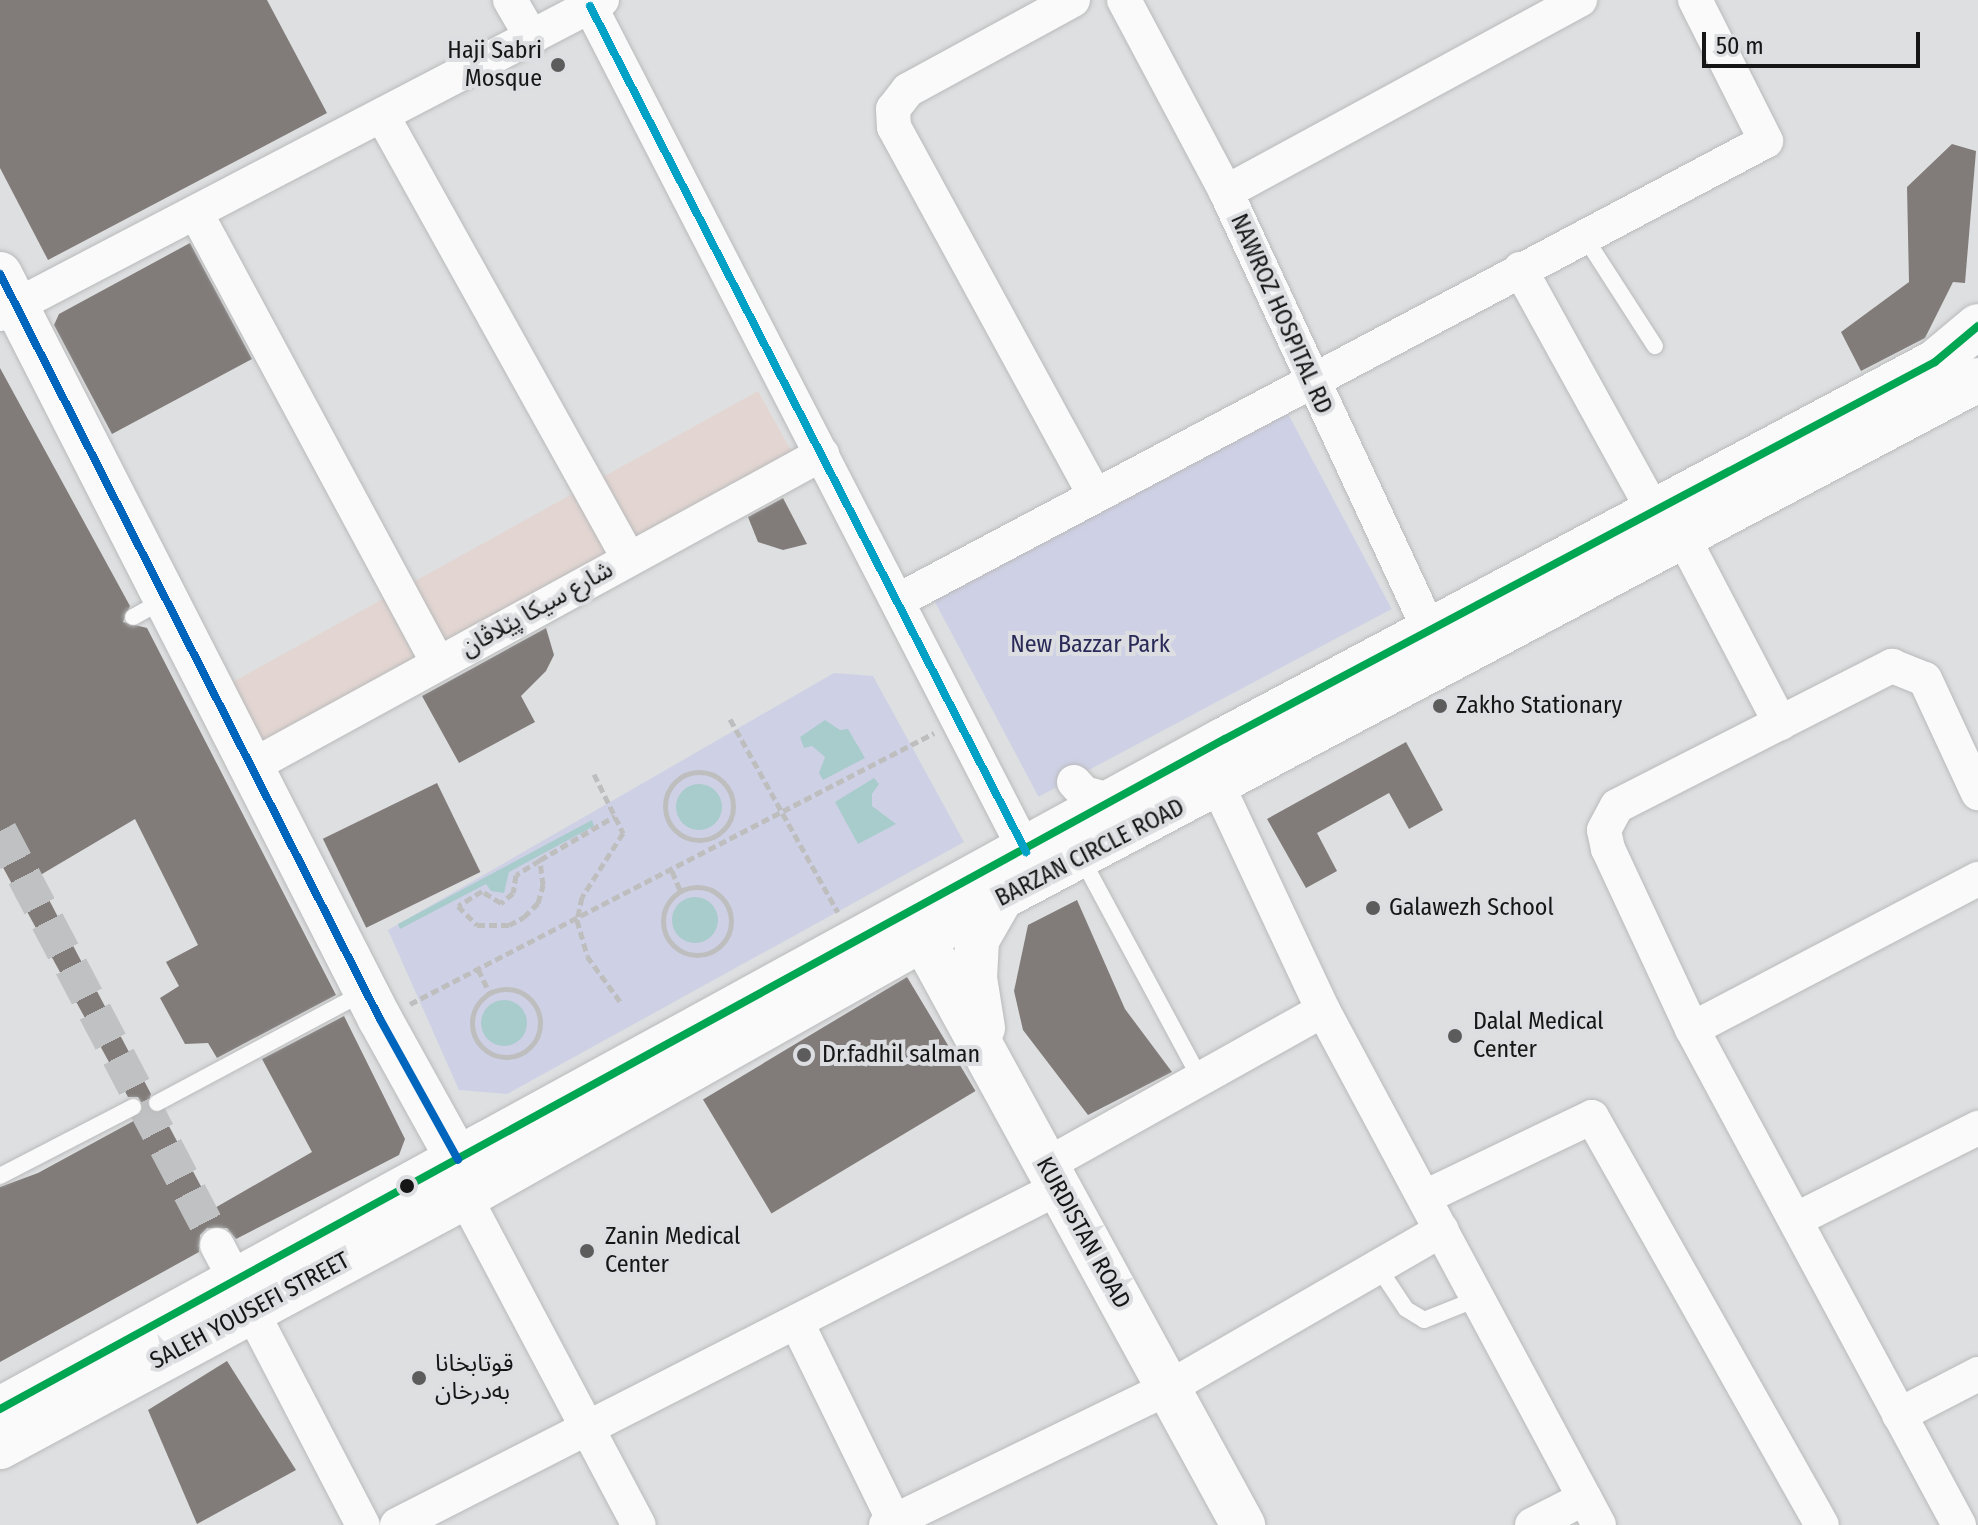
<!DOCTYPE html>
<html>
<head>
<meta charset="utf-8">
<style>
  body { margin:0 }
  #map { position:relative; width:1978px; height:1525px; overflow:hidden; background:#dedfe0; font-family:"Fira Sans Condensed","Noto Sans Arabic",sans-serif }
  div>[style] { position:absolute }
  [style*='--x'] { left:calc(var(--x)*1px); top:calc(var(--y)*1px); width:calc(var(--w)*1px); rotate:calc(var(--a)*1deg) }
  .commercial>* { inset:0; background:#e3d6d2; transform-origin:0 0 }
  .green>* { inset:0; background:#ced1e5; transform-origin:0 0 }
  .water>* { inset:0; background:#a8cbcc }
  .round { border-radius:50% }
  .building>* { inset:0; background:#817c7a; transform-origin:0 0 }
  .street-tunnel>* { height:34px; margin-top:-17px; transform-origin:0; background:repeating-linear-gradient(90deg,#c0c1c2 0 34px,transparent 0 51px) }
  .path>* { height:5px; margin-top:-2.5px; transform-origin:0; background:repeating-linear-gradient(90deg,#bebebe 0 8px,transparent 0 12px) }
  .path>.ring { margin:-2.5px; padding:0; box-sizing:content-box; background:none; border:5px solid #bebebe; border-radius:50% }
  .roads { filter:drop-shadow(0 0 2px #b9babb) drop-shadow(0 0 2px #b9babb) }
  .lane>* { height:16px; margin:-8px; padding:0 8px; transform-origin:8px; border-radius:8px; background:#fafafa }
  .street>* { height:34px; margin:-17px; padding:0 17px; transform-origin:17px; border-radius:17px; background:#fafafa }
  .secondary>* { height:44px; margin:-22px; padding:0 22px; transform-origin:22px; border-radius:22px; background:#fafafa }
  .bus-1>* { height:8px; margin:-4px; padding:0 4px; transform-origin:4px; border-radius:4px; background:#00a651 }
  .bus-2>* { height:8px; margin:-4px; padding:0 4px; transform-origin:4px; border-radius:4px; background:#01a2c5 }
  .bus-3>* { height:8px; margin:-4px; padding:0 4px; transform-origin:4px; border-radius:4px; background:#0065bd }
  .dots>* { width:22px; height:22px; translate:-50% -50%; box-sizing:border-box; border:4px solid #dddee1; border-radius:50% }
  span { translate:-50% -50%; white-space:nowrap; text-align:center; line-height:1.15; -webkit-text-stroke:8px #dddee1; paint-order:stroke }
  .poi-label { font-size:24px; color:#161617 }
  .right { translate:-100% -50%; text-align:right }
  .left { translate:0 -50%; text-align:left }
  .street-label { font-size:24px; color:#161617 }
  .park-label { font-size:24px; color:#292a58 }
  .scale { position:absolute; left:1702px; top:32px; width:218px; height:36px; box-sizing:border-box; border:4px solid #161617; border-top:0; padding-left:10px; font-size:24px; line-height:28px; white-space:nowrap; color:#161617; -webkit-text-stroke:6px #dddee1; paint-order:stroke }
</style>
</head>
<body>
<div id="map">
  <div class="commercial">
    <div style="left:758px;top:391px;width:75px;height:617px;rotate:61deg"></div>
  </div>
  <div class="green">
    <div style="left:1287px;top:412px;width:223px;height:400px;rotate:62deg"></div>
    <div style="clip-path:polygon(834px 673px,873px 676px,964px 842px,507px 1094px,459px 1090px,388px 930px)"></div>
  </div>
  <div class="water">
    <div style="clip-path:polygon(825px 720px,840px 730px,848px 729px,865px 758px,823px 780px,819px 773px,825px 757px,812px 746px,804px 748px,800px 737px)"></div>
    <div style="clip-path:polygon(874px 778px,879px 784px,872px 794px,872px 806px,896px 824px,858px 844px,835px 802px)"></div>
    <div class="round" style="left:676px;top:784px;width:46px;height:46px"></div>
    <div style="clip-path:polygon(592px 820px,594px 826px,509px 872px,504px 893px,491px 891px,486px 884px,400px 929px,398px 924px)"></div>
    <div class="round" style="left:672px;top:897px;width:46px;height:46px"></div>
    <div class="round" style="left:481px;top:1000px;width:46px;height:46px"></div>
  </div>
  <div class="building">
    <div style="clip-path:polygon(0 0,267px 0,327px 113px,48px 260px,0 168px)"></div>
    <div style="clip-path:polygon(1952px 144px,1976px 151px,1965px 283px,1953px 282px,1925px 338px,1861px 371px,1841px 332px,1909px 282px,1907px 187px)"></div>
    <div style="clip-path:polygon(190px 243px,252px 359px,112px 434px,54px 325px,59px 314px)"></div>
    <div style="clip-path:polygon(0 368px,130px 606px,123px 622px,147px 628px,336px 995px,217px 1058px,208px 1043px,185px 1044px,160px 998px,179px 986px,166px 962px,198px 945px,135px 819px,37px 877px,151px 1094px,147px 1107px,162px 1113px,213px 1209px,312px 1152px,262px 1059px,344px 1016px,405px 1139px,399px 1155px,236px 1239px,227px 1228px,207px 1228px,200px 1235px,199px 1252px,0 1362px,0 1187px,38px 1173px,139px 1118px,144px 1107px,138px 1097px,128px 1097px,0 862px)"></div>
    <div style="clip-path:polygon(783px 498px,807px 544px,783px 550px,758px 542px,748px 517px)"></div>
    <div style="clip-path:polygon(546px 628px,554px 655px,546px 671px,521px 696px,535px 722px,459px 763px,422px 696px)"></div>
    <div style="clip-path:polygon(1406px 742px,1443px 810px,1409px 829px,1389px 793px,1317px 833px,1337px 871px,1306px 888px,1267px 819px)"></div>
    <div style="left:437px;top:783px;width:99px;height:127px;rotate:64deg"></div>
    <div style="clip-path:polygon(1077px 900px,1125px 1009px,1172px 1072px,1088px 1115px,1023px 1030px,1014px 991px,1028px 925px)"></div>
    <div style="left:907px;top:977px;width:133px;height:238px;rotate:59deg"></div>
    <div style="clip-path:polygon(227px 1361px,296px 1470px,197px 1524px,148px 1410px)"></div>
  </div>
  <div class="street-tunnel">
    <div style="--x:0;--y:831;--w:467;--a:62.3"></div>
  </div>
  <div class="path">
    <div style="--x:730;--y:719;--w:221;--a:60.8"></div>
    <div class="ring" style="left:665px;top:772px;width:63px;height:63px"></div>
    <div style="--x:594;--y:774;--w:66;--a:63.8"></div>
    <div style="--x:623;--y:833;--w:76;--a:122.6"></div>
    <div style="--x:582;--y:897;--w:24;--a:102"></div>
    <div style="--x:577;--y:920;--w:37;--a:74"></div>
    <div style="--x:587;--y:956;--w:59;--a:53.9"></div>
    <div style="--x:540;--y:860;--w:28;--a:148"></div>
    <div style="--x:516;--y:875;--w:18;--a:99"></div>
    <div style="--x:513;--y:893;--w:16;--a:140"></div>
    <div style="--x:501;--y:903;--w:22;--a:-148"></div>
    <div style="--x:482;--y:891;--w:28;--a:148"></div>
    <div style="--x:458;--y:906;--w:27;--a:45"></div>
    <div style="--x:477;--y:925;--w:32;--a:0"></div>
    <div style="--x:509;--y:925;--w:17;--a:-28"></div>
    <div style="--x:524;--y:917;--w:20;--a:-45"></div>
    <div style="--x:538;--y:903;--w:19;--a:-74"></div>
    <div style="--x:543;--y:885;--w:25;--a:-97"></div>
    <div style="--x:540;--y:860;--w:87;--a:-30.4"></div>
    <div style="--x:672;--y:871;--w:23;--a:67"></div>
    <div class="ring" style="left:663px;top:887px;width:63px;height:63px"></div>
    <div style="--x:478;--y:969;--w:28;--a:64"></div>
    <div class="ring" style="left:472px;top:989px;width:63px;height:63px"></div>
    <div style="--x:410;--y:1004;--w:590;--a:-27.35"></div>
  </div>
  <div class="roads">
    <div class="lane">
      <div style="--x:1584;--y:236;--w:131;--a:57.2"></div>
      <div style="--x:133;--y:617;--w:35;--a:-29"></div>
      <div style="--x:1082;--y:859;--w:249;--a:61.7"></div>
      <div style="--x:157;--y:1103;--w:234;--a:-28.1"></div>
      <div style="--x:0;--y:1176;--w:150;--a:-27.4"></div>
      <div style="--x:1378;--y:1267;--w:50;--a:56.3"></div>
      <div style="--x:1406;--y:1309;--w:21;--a:31"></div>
      <div style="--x:1424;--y:1320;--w:59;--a:-21.8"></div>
    </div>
    <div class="street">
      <div style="--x:510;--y:0;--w:44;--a:59.9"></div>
      <div style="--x:1073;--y:0;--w:188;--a:151.4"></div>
      <div style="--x:908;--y:90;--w:24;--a:128"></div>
      <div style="--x:893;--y:109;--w:18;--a:87"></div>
      <div style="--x:894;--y:127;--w:418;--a:61.4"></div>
      <div style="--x:1124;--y:0;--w:217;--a:62"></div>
      <div style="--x:1226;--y:192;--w:486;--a:65.1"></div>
      <div style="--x:590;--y:6;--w:952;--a:62.73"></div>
      <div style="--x:382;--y:115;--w:508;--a:60.91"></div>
      <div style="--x:1226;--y:192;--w:403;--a:-28.5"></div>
      <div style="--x:196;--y:213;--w:511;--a:61.73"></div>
      <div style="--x:1520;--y:269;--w:277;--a:61.1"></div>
      <div style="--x:0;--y:314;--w:679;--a:-27.55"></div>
      <div style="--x:1684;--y:539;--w:208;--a:62.4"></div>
      <div style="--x:899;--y:600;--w:981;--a:-27.9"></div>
      <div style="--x:1766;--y:141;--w:158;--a:-116.7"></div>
      <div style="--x:252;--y:766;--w:650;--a:-28.69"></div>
      <div style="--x:1074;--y:782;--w:15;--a:48"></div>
      <div style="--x:1084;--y:793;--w:31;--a:15"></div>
      <div style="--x:1218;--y:786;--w:247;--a:64.9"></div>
      <div style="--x:1323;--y:1010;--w:584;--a:61.81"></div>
      <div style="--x:1692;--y:1029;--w:323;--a:-27.7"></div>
      <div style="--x:1046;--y:1165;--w:317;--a:-29.2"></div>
      <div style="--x:465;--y:1197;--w:371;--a:62.1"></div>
      <div style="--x:1425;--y:1197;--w:185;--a:-25.6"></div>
      <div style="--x:1592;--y:1117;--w:468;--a:60.6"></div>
      <div style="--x:1797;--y:1219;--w:203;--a:-26.7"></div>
      <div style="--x:217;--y:1245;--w:41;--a:62.2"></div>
      <div style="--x:251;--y:1310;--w:242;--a:62.5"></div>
      <div style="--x:797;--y:1323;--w:225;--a:63.9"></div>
      <div style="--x:1899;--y:1415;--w:89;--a:-27.4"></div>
      <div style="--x:397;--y:1525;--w:742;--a:-27.01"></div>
      <div style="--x:886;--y:1525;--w:314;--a:-25.9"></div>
      <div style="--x:1168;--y:1388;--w:316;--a:-30"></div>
      <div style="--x:1532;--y:1525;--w:59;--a:-27"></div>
      <div style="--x:1959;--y:1525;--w:563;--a:-118.29"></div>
      <div style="--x:1692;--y:1029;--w:199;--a:-115"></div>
      <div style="--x:1608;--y:849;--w:19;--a:-102"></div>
      <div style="--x:1604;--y:830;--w:27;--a:-62"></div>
      <div style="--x:1617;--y:806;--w:309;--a:-27"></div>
      <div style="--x:1892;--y:666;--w:35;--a:22"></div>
      <div style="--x:1925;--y:679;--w:126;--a:65.1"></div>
    </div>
    <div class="secondary">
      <div style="--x:0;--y:274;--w:836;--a:62.98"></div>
      <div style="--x:380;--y:1019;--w:161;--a:61"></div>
      <div style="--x:923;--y:939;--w:668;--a:61.36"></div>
      <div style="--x:983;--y:1028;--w:51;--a:-99.1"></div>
      <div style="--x:975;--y:978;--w:38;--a:-87"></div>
      <div style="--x:977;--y:940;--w:46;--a:-60.1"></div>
      <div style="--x:0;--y:1409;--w:1396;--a:-28.68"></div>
      <div style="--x:1225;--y:739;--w:804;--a:-27.97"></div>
      <div style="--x:1935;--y:362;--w:56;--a:-39.9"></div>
      <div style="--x:0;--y:1447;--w:528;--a:-28.26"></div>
      <div style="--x:465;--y:1197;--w:526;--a:-29.39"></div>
      <div style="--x:923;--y:939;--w:1194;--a:-27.92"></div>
    </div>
  </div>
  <div class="bus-1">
    <div style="--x:0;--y:1409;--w:1396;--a:-28.68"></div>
    <div style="--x:1225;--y:739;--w:804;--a:-27.97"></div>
    <div style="--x:1935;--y:362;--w:56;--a:-39.9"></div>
  </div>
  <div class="bus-2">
    <div style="--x:590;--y:6;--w:952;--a:62.73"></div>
  </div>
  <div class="bus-3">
    <div style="--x:0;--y:274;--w:836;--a:62.98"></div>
    <div style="--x:380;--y:1019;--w:161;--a:61"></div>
  </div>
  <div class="dots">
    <div style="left:558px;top:65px;background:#5c5c5d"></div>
    <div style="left:1440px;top:706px;background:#5c5c5d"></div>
    <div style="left:1373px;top:908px;background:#5c5c5d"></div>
    <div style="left:1455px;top:1036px;background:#5c5c5d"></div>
    <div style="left:804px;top:1055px;background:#5c5c5d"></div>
    <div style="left:407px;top:1186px;background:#161617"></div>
    <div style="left:587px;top:1251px;background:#5c5c5d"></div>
    <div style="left:419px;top:1378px;background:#5c5c5d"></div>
  </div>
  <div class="poi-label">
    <span class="right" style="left:542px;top:65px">Haji Sabri<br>Mosque</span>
    <span class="left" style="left:1456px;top:706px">Zakho Stationary</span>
    <span class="left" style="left:1389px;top:908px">Galawezh School</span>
    <span class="left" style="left:1473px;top:1036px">Dalal Medical<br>Center</span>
    <span class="left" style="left:822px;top:1055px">Dr.fadhil salman</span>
    <span class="left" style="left:605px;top:1251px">Zanin Medical<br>Center</span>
    <span class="left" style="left:435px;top:1378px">قوتابخانا<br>به‌درخان</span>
  </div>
  <div class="street-label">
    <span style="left:1281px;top:314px;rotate:66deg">NAWROZ HOSPITAL RD</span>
    <span style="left:537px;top:609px;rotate:-29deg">شارع سيكا پێلاڤان</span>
    <span style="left:1090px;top:853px;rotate:-27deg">BARZAN CIRCLE ROAD</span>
    <span style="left:1083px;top:1233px;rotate:61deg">KURDISTAN ROAD</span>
    <span style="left:250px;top:1311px;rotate:-28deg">SALEH YOUSEFI STREET</span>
  </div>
  <div class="park-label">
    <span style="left:1090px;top:645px">New Bazzar Park</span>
  </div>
  <div class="scale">50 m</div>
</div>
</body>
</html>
